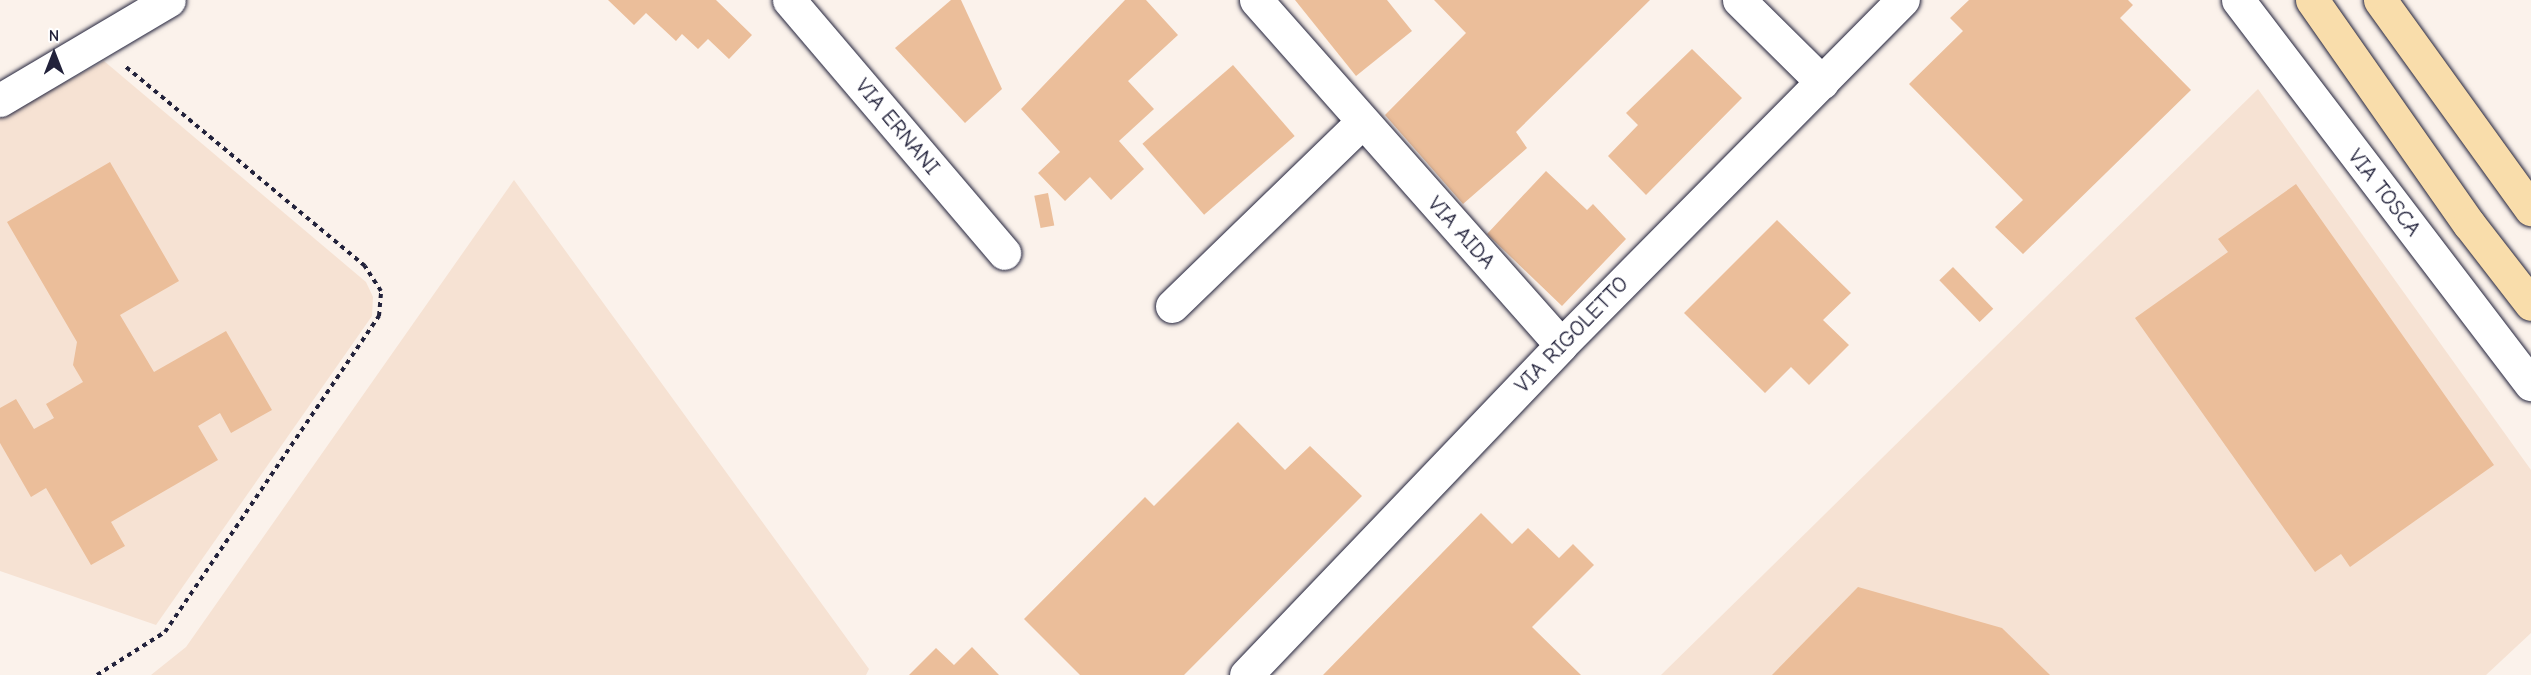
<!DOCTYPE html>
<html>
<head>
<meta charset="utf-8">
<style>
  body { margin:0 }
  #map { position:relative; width:2531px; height:675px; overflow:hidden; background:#fbf2eb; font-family:"Comic Neue",sans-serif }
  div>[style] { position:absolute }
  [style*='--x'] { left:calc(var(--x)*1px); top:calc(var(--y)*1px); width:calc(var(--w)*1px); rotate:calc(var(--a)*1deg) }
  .built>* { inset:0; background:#f6e2d3 }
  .building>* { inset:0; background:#ebbe9a; transform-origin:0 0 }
  .path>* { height:4px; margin-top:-2px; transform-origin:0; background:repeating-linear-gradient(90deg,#22223b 0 4.5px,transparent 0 9px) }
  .roads { filter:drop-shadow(0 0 2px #22223b) drop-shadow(0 0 2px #22223b) }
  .minor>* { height:33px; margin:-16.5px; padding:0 16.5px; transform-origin:16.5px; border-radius:16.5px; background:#fff }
  .primary>* { height:33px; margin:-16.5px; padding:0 16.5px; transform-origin:16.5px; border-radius:16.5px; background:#f9ddab }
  span { translate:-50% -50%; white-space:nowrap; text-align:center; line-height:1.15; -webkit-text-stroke:4.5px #fff; paint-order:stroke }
  .street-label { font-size:22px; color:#22223b }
  .north { position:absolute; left:24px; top:24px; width:60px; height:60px; -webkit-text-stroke:4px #fff; paint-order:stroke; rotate:0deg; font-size:16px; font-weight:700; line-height:24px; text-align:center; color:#22223b }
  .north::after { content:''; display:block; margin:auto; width:21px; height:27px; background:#22223b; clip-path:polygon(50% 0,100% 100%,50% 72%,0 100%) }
</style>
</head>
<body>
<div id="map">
  <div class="built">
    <div style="clip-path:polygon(104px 61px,366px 282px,373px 297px,372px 316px,156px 625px,0 571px,0 118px)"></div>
    <div style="clip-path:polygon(2258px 89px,2531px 470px,2531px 633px,2486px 675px,1661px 675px)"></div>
    <div style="clip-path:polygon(514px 180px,869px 669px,866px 675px,151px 675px,186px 647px)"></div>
  </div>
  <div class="building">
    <div style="clip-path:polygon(608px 0,716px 0,752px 35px,729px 59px,708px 39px,698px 49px,682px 34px,676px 41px,646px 13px,634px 25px)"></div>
    <div style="clip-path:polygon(951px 0,961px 0,1002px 89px,965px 123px,895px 48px)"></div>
    <div style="clip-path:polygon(1125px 0,1146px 0,1178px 35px,1128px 81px,1154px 109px,1119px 141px,1144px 169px,1111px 200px,1090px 177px,1065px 201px,1038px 173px,1060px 152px,1021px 109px)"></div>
    <div style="clip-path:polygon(1295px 0,1387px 0,1412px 31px,1356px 76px)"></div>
    <div style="clip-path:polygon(1434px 0,1650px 0,1516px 132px,1527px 148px,1463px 204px,1385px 115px,1466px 33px)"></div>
    <div style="clip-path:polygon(1969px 0,2128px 0,2133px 5px,2120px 18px,2191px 90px,2023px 254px,1995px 227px,2023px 200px,1909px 84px,1963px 31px,1950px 18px)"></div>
    <div style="clip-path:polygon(1692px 49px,1742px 98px,1646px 195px,1608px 156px,1638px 125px,1626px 113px)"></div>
    <div style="left:1233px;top:65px;width:94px;height:120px;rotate:49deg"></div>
    <div style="clip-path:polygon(110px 162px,179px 281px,120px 315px,154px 372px,226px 331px,272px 410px,231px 433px,220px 413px,198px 426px,218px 460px,111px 522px,125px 546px,91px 565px,46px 488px,31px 497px,0 443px,0 408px,16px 399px,34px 429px,54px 418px,46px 404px,83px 382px,73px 365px,77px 342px,7px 222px)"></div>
    <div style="clip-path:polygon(1546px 171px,1587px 210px,1593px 204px,1626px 239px,1562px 306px,1487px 234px)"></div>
    <div style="clip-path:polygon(2296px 184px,2494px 465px,2350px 567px,2341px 554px,2315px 572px,2135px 318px,2228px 252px,2218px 239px)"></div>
    <div style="left:1048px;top:193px;width:33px;height:14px;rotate:79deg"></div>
    <div style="clip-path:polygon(1777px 220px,1851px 293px,1823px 320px,1849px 345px,1809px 385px,1791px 367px,1765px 393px,1684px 313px)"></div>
    <div style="left:1953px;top:267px;width:58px;height:19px;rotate:46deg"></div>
    <div style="clip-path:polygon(1238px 422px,1285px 470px,1310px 446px,1362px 496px,1184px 675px,1080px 675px,1024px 619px,1145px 497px,1154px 506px)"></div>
    <div style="clip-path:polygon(1481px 513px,1512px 544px,1528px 528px,1559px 558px,1573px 544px,1594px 565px,1532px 627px,1581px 675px,1323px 675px)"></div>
    <div style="clip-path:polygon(1858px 587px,2002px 628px,2050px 675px,1772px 675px)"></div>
    <div style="clip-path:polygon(972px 647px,999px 675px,909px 675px,936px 648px,954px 665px)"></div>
  </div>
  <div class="path">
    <div style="--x:97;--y:675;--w:80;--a:-32.3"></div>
    <div style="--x:165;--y:632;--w:382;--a:-55.9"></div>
    <div style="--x:379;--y:316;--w:25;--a:-85"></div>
    <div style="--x:381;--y:291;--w:30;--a:-123"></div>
    <div style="--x:365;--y:266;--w:311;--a:-140.2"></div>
  </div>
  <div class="roads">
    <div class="minor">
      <div style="--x:789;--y:0;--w:332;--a:49.6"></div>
      <div style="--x:1256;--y:0;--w:460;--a:48.5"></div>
      <div style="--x:1739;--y:0;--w:117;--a:44.7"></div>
      <div style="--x:2238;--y:0;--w:483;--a:52.7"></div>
      <div style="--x:0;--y:100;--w:196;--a:-30.6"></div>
      <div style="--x:1172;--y:306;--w:264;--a:-44.1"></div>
      <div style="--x:1246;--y:675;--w:456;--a:-46.3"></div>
      <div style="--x:1561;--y:345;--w:486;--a:-45.3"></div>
    </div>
    <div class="primary">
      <div style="--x:2312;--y:0;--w:274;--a:55"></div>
      <div style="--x:2469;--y:224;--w:101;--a:52.2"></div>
      <div style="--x:2380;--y:0;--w:258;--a:54.2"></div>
    </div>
  </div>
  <div class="street-label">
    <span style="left:897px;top:127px;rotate:50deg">VIA ERNANI</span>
    <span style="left:2384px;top:193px;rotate:52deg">VIA TOSCA</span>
    <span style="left:1461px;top:233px;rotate:48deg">VIA AIDA</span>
    <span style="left:1572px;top:335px;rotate:-46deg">VIA RIGOLETTO</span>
  </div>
  <div class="north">N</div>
</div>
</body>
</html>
